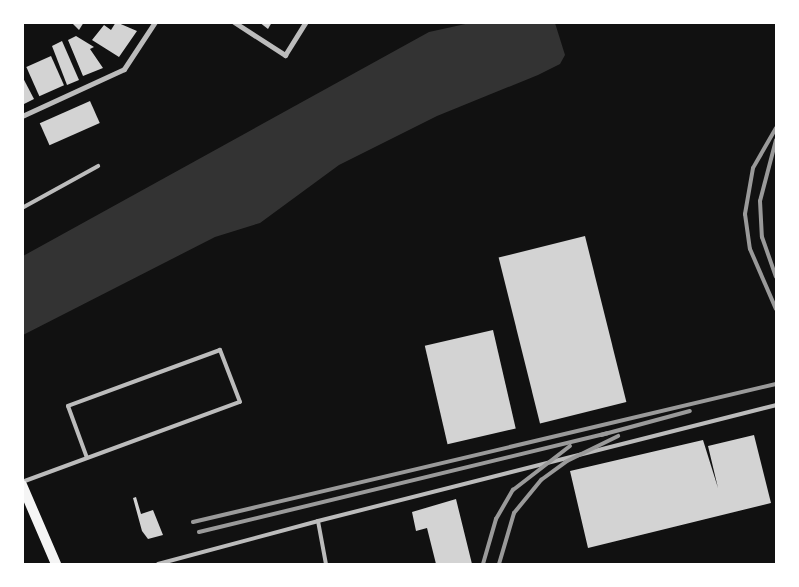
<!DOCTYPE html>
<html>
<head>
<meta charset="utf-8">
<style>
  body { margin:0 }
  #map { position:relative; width:799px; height:587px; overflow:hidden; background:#111; font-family:Quicksand,sans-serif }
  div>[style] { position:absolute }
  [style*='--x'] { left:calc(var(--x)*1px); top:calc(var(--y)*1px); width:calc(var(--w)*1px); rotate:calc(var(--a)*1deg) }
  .water>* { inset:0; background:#333 }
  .building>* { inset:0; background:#d3d3d3; transform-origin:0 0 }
  .service>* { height:4px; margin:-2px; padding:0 2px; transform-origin:2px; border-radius:2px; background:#bcbcbc }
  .minor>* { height:5px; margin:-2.5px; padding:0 2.5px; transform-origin:2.5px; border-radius:2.5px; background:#bcbcbc }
  .secondary>* { height:10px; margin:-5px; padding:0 5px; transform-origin:5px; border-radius:5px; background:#f5f5f5 }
  .rail>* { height:4px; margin:-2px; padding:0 2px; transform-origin:2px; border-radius:2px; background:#9a9a9a }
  span { translate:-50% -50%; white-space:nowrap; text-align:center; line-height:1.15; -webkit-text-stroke:4.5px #fff; paint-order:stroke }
  .frame { position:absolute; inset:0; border:24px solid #fff; pointer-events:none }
</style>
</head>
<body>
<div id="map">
  <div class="water">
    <div style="clip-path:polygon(470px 23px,555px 23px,565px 55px,560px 64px,538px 75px,437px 116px,339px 165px,260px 223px,215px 237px,23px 335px,23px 256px,429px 32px)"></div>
  </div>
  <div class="building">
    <div style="clip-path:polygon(71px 22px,84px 22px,79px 30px)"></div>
    <div style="clip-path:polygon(116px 22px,137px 31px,119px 57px,92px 40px,104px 25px,111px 30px)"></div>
    <div style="clip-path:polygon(259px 22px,272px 22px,268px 29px)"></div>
    <div style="clip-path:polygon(76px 36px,94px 47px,90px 49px,103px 68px,83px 76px,68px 40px)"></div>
    <div style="clip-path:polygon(62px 41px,79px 80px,67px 85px,52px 46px)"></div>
    <div style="left:51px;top:56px;width:32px;height:27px;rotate:66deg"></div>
    <div style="clip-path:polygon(22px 76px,34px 99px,22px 105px)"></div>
    <div style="left:90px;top:101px;width:24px;height:55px;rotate:66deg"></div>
    <div style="left:585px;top:236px;width:171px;height:89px;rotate:76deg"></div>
    <div style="left:493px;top:330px;width:101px;height:70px;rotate:77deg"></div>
    <div style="clip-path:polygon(754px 435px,771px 503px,588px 548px,570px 471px,703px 440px,718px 488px,708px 446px)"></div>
    <div style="clip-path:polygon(136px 497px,141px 514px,153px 510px,163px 535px,148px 539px,142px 531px,133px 498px)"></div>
    <div style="clip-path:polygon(456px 499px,472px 564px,436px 564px,427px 528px,416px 531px,412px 512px)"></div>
  </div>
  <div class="service">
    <div style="--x:22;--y:208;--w:87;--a:-28.9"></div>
    <div style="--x:22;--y:482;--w:232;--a:-20.2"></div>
    <div style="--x:240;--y:402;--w:56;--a:-111"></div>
    <div style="--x:220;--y:350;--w:162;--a:159.8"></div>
    <div style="--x:68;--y:406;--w:55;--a:69.9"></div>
    <div style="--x:318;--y:521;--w:472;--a:-14.2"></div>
    <div style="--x:158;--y:564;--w:166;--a:-15"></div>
    <div style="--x:318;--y:521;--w:44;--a:79.5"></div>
  </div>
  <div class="minor">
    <div style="--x:234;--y:22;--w:61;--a:32.9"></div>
    <div style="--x:285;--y:55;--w:39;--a:-58"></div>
    <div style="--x:22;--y:116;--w:112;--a:-24.7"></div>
    <div style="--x:124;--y:69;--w:56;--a:-56.6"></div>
  </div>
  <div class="secondary">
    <div style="--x:22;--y:485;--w:86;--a:66.7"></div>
  </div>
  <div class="rail">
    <div style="--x:776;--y:128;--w:46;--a:119.9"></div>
    <div style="--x:753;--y:168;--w:47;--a:99.9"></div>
    <div style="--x:745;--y:214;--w:35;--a:82"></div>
    <div style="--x:750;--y:249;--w:65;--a:66.6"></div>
    <div style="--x:776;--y:140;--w:63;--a:104.7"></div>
    <div style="--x:760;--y:201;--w:36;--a:87"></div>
    <div style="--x:762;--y:237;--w:42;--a:70.7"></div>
    <div style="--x:601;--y:435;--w:92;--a:-15.1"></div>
    <div style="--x:193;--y:522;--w:599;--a:-13.32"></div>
    <div style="--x:199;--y:532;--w:420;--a:-13.6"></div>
    <div style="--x:483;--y:564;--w:47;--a:-73.9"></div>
    <div style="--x:496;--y:519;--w:34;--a:-60"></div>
    <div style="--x:513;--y:490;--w:72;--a:-37.7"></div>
    <div style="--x:499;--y:564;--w:53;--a:-73.6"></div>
    <div style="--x:514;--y:513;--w:43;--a:-50.7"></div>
    <div style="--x:541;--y:480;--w:32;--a:-36"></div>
    <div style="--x:567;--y:461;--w:57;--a:-26.1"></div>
  </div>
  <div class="frame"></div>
</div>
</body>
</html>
